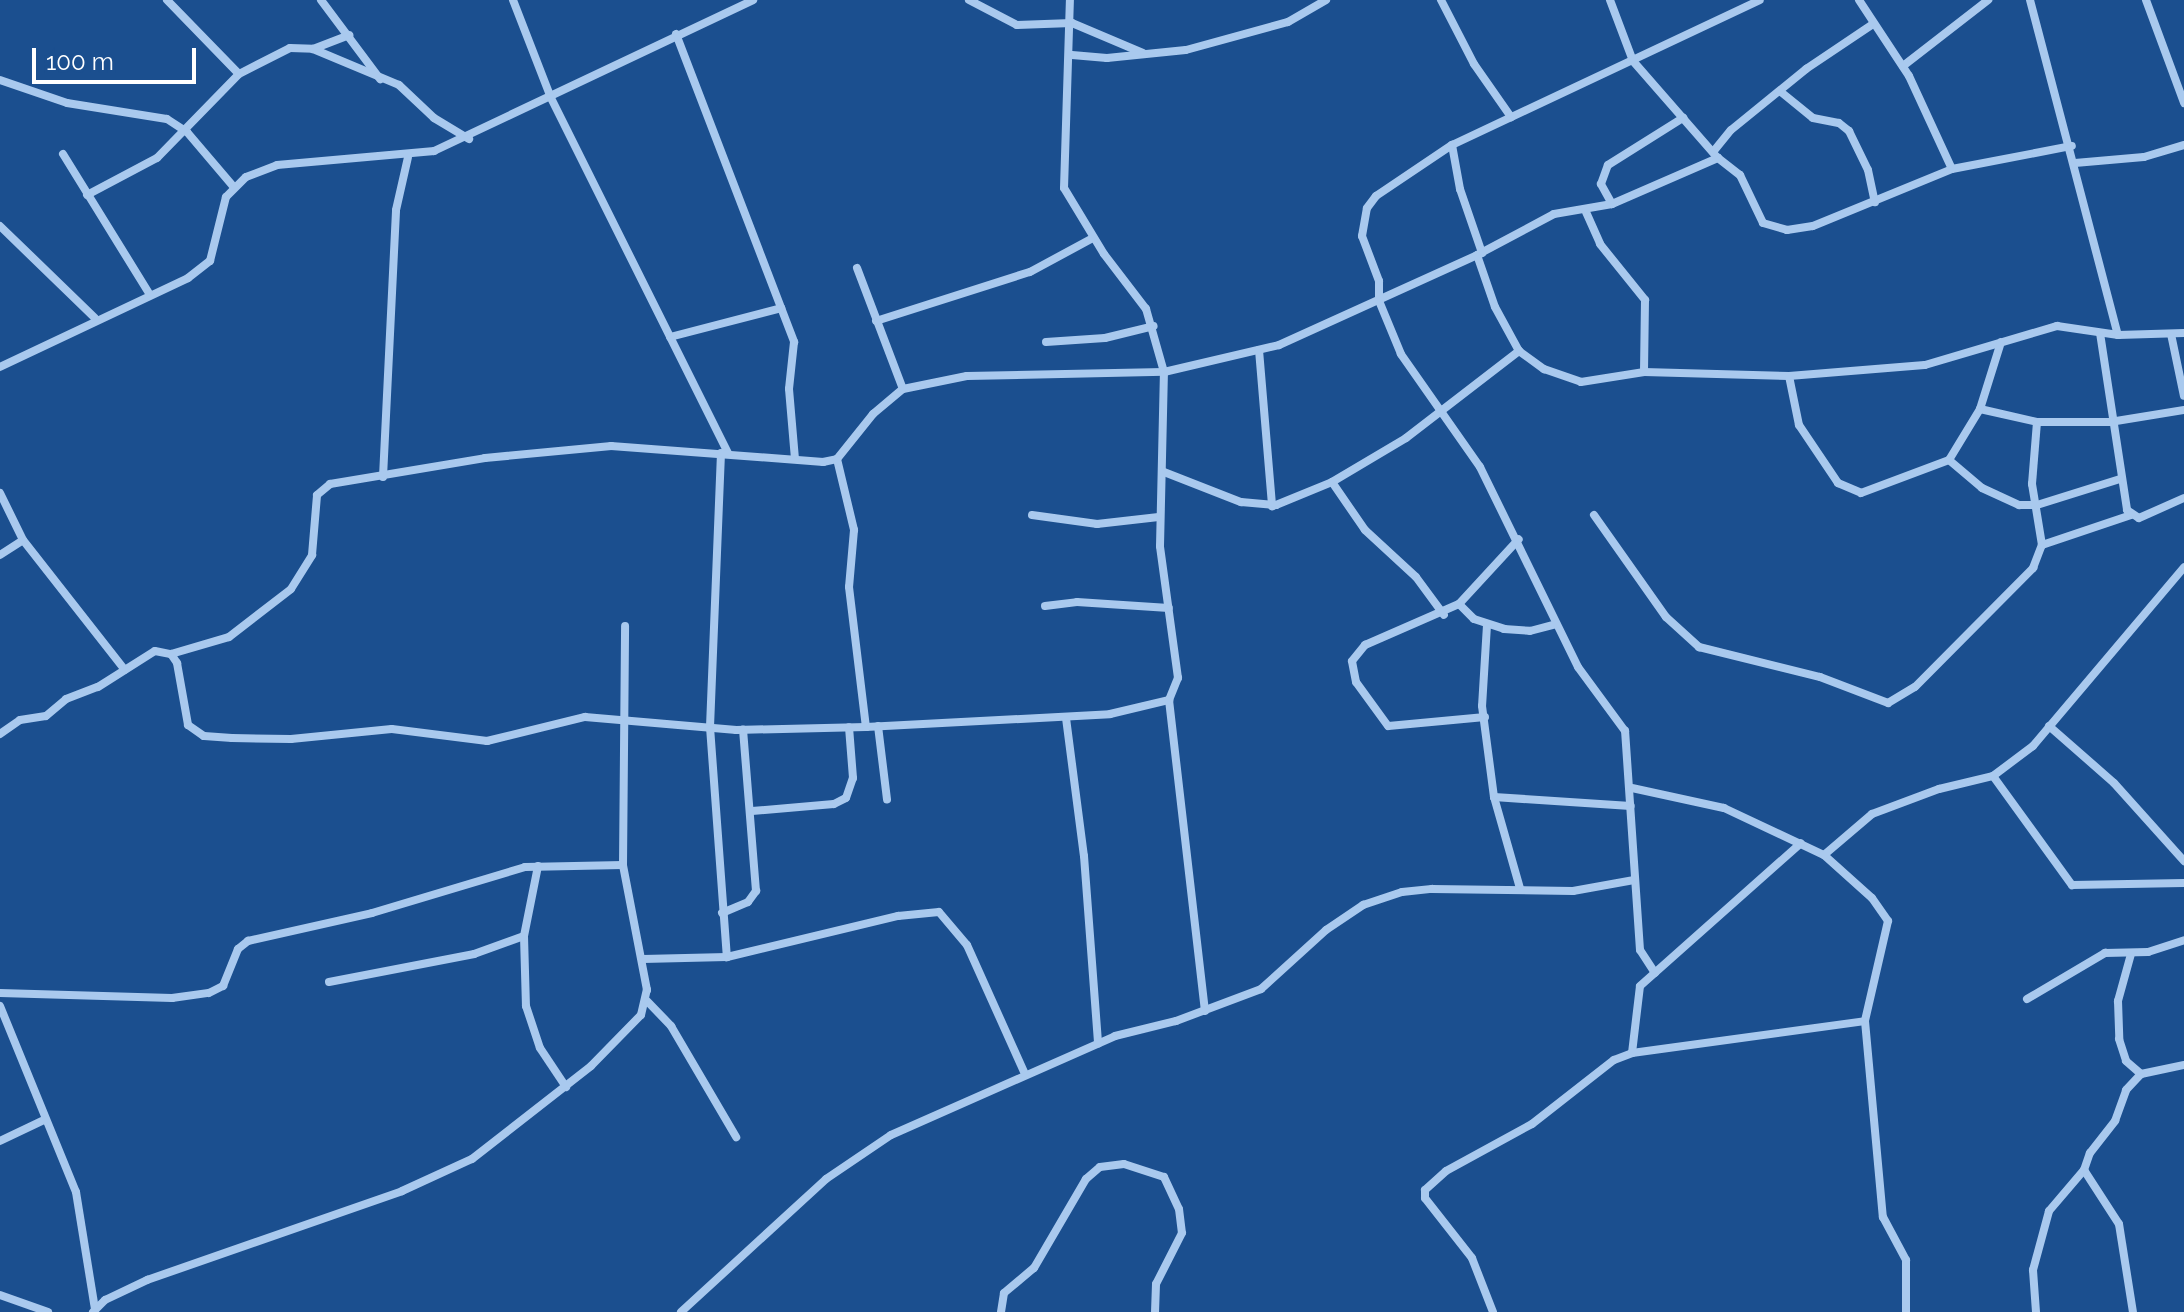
<!DOCTYPE html>
<html>
<head>
<meta charset="utf-8">
<style>
  body { margin:0 }
  #map { position:relative; width:2184px; height:1312px; overflow:hidden; background:#1b4f8f; font-family:Raleway,sans-serif }
  div>[style] { position:absolute }
  [style*='--x'] { left:calc(var(--x)*1px); top:calc(var(--y)*1px); width:calc(var(--w)*1px); rotate:calc(var(--a)*1deg) }
  .street>* { height:8px; margin:-4px; padding:0 4px; transform-origin:4px; border-radius:4px; background:#a9c9ee }
  span { translate:-50% -50%; white-space:nowrap; text-align:center; line-height:1.15; -webkit-text-stroke:7px #1b4f8f; paint-order:stroke }
  .scale { position:absolute; left:32px; top:48px; width:164px; height:36px; box-sizing:border-box; border:4px solid #fff; border-top:0; padding-left:10px; font-size:24px; line-height:28px; white-space:nowrap; color:#fff; -webkit-text-stroke:6px #1b4f8f; paint-order:stroke }
</style>
</head>
<body>
<div id="map">
  <div class="street">
    <div style="--x:167;--y:0;--w:103;--a:45.8"></div>
    <div style="--x:321;--y:0;--w:99;--a:53.2"></div>
    <div style="--x:513;--y:0;--w:105;--a:68.8"></div>
    <div style="--x:551;--y:98;--w:397;--a:63.5"></div>
    <div style="--x:969;--y:0;--w:54;--a:27.5"></div>
    <div style="--x:1017;--y:25;--w:55;--a:-2.1"></div>
    <div style="--x:1072;--y:23;--w:77;--a:22.9"></div>
    <div style="--x:1441;--y:0;--w:72;--a:62.7"></div>
    <div style="--x:1474;--y:64;--w:65;--a:55.1"></div>
    <div style="--x:1610;--y:0;--w:65;--a:69.3"></div>
    <div style="--x:1633;--y:61;--w:126;--a:48.9"></div>
    <div style="--x:1859;--y:0;--w:91;--a:56.7"></div>
    <div style="--x:1909;--y:76;--w:102;--a:65.2"></div>
    <div style="--x:2030;--y:0;--w:346;--a:75.3"></div>
    <div style="--x:2146;--y:0;--w:110;--a:69.7"></div>
    <div style="--x:676;--y:34;--w:330;--a:69"></div>
    <div style="--x:794;--y:342;--w:47;--a:96.1"></div>
    <div style="--x:789;--y:389;--w:70;--a:85.1"></div>
    <div style="--x:313;--y:49;--w:39;--a:-21"></div>
    <div style="--x:1072;--y:55;--w:35;--a:5"></div>
    <div style="--x:1107;--y:58;--w:79;--a:-5.8"></div>
    <div style="--x:1186;--y:50;--w:106;--a:-15.4"></div>
    <div style="--x:1288;--y:22;--w:44;--a:-30.1"></div>
    <div style="--x:1903;--y:66;--w:108;--a:-37.8"></div>
    <div style="--x:0;--y:80;--w:71;--a:18.9"></div>
    <div style="--x:67;--y:103;--w:101;--a:9.1"></div>
    <div style="--x:167;--y:119;--w:24;--a:33"></div>
    <div style="--x:187;--y:132;--w:71;--a:49.6"></div>
    <div style="--x:1781;--y:92;--w:41;--a:39.1"></div>
    <div style="--x:1813;--y:118;--w:26;--a:11"></div>
    <div style="--x:1839;--y:123;--w:13;--a:39"></div>
    <div style="--x:1849;--y:131;--w:43;--a:64"></div>
    <div style="--x:1868;--y:170;--w:33;--a:78"></div>
    <div style="--x:1452;--y:145;--w:45;--a:79.7"></div>
    <div style="--x:1460;--y:189;--w:68;--a:71"></div>
    <div style="--x:1713;--y:152;--w:28;--a:-51"></div>
    <div style="--x:1731;--y:130;--w:97;--a:-39.1"></div>
    <div style="--x:1806;--y:69;--w:81;--a:-33.9"></div>
    <div style="--x:63;--y:154;--w:166;--a:58.3"></div>
    <div style="--x:2075;--y:163;--w:69;--a:-5"></div>
    <div style="--x:2144;--y:157;--w:42;--a:-16.7"></div>
    <div style="--x:87;--y:195;--w:79;--a:-27.9"></div>
    <div style="--x:157;--y:158;--w:117;--a:-45.7"></div>
    <div style="--x:239;--y:74;--w:57;--a:-27"></div>
    <div style="--x:290;--y:48;--w:23;--a:2"></div>
    <div style="--x:313;--y:49;--w:93;--a:22.7"></div>
    <div style="--x:399;--y:85;--w:48;--a:43.3"></div>
    <div style="--x:434;--y:118;--w:41;--a:31"></div>
    <div style="--x:1612;--y:204;--w:23;--a:-119"></div>
    <div style="--x:1601;--y:184;--w:20;--a:-70"></div>
    <div style="--x:1608;--y:165;--w:89;--a:-32.1"></div>
    <div style="--x:1586;--y:212;--w:35;--a:66"></div>
    <div style="--x:1600;--y:244;--w:72;--a:51.2"></div>
    <div style="--x:1645;--y:300;--w:72;--a:90.8"></div>
    <div style="--x:0;--y:226;--w:132;--a:44.1"></div>
    <div style="--x:1477;--y:255;--w:55;--a:70.9"></div>
    <div style="--x:1495;--y:307;--w:50;--a:61.4"></div>
    <div style="--x:1519;--y:351;--w:31;--a:36"></div>
    <div style="--x:1544;--y:369;--w:39;--a:19"></div>
    <div style="--x:1581;--y:382;--w:64;--a:-9"></div>
    <div style="--x:1644;--y:372;--w:145;--a:1.6"></div>
    <div style="--x:1789;--y:376;--w:136;--a:-4.6"></div>
    <div style="--x:1925;--y:365;--w:138;--a:-16.5"></div>
    <div style="--x:2057;--y:326;--w:62;--a:8.4"></div>
    <div style="--x:2118;--y:335;--w:66;--a:-1.7"></div>
    <div style="--x:857;--y:268;--w:129;--a:69.2"></div>
    <div style="--x:876;--y:321;--w:162;--a:-17.7"></div>
    <div style="--x:1030;--y:272;--w:72;--a:-28.4"></div>
    <div style="--x:2100;--y:333;--w:179;--a:81.3"></div>
    <div style="--x:2127;--y:510;--w:14;--a:34"></div>
    <div style="--x:2139;--y:518;--w:49;--a:-24"></div>
    <div style="--x:2171;--y:334;--w:63;--a:78.2"></div>
    <div style="--x:670;--y:337;--w:115;--a:-14.6"></div>
    <div style="--x:1046;--y:342;--w:59;--a:-3.9"></div>
    <div style="--x:1105;--y:338;--w:50;--a:-13.8"></div>
    <div style="--x:1259;--y:350;--w:157;--a:85.2"></div>
    <div style="--x:0;--y:367;--w:208;--a:-25.3"></div>
    <div style="--x:188;--y:278;--w:28;--a:-38"></div>
    <div style="--x:210;--y:261;--w:66;--a:-76"></div>
    <div style="--x:226;--y:197;--w:28;--a:-45"></div>
    <div style="--x:246;--y:177;--w:33;--a:-21"></div>
    <div style="--x:277;--y:165;--w:158;--a:-5.1"></div>
    <div style="--x:434;--y:151;--w:353;--a:-25.3"></div>
    <div style="--x:1789;--y:376;--w:50;--a:78.5"></div>
    <div style="--x:1799;--y:425;--w:70;--a:56.1"></div>
    <div style="--x:1838;--y:483;--w:25;--a:23"></div>
    <div style="--x:1861;--y:493;--w:94;--a:-20.6"></div>
    <div style="--x:1949;--y:460;--w:60;--a:-58.7"></div>
    <div style="--x:1980;--y:409;--w:70;--a:-72.6"></div>
    <div style="--x:1980;--y:409;--w:58;--a:12.8"></div>
    <div style="--x:2037;--y:422;--w:73;--a:0"></div>
    <div style="--x:2110;--y:422;--w:75;--a:-9.2"></div>
    <div style="--x:721;--y:453;--w:274;--a:92.3"></div>
    <div style="--x:710;--y:727;--w:231;--a:85.8"></div>
    <div style="--x:837;--y:459;--w:73;--a:76.5"></div>
    <div style="--x:854;--y:530;--w:57;--a:95"></div>
    <div style="--x:849;--y:587;--w:141;--a:83.1"></div>
    <div style="--x:1949;--y:460;--w:43;--a:40.3"></div>
    <div style="--x:1982;--y:488;--w:41;--a:24.7"></div>
    <div style="--x:2019;--y:505;--w:18;--a:0"></div>
    <div style="--x:2037;--y:505;--w:87;--a:-17.4"></div>
    <div style="--x:1164;--y:472;--w:83;--a:21.3"></div>
    <div style="--x:1241;--y:502;--w:35;--a:5"></div>
    <div style="--x:1276;--y:505;--w:61;--a:-22.3"></div>
    <div style="--x:1332;--y:482;--w:86;--a:-30.7"></div>
    <div style="--x:1406;--y:438;--w:143;--a:-37.6"></div>
    <div style="--x:383;--y:477;--w:267;--a:-87.2"></div>
    <div style="--x:396;--y:210;--w:54;--a:-77.2"></div>
    <div style="--x:1332;--y:482;--w:58;--a:55.5"></div>
    <div style="--x:1365;--y:530;--w:69;--a:42.7"></div>
    <div style="--x:1416;--y:577;--w:47;--a:53.6"></div>
    <div style="--x:0;--y:493;--w:52;--a:63.9"></div>
    <div style="--x:23;--y:540;--w:165;--a:51.9"></div>
    <div style="--x:1032;--y:515;--w:66;--a:7.9"></div>
    <div style="--x:1097;--y:524;--w:62;--a:-6.4"></div>
    <div style="--x:1594;--y:515;--w:125;--a:54.8"></div>
    <div style="--x:1666;--y:617;--w:45;--a:42.3"></div>
    <div style="--x:1699;--y:647;--w:125;--a:13.9"></div>
    <div style="--x:1820;--y:677;--w:73;--a:20.9"></div>
    <div style="--x:1888;--y:703;--w:31;--a:-31"></div>
    <div style="--x:1915;--y:687;--w:168;--a:-45.2"></div>
    <div style="--x:2033;--y:568;--w:25;--a:-69"></div>
    <div style="--x:2042;--y:545;--w:62;--a:-99.3"></div>
    <div style="--x:2032;--y:484;--w:62;--a:-85.4"></div>
    <div style="--x:2042;--y:545;--w:94;--a:-18.6"></div>
    <div style="--x:0;--y:555;--w:27;--a:-33"></div>
    <div style="--x:1459;--y:604;--w:21;--a:45"></div>
    <div style="--x:1474;--y:619;--w:32;--a:18"></div>
    <div style="--x:1504;--y:629;--w:26;--a:4"></div>
    <div style="--x:1530;--y:631;--w:27;--a:-15"></div>
    <div style="--x:1045;--y:606;--w:32;--a:-7"></div>
    <div style="--x:1077;--y:602;--w:92;--a:3.7"></div>
    <div style="--x:1487;--y:625;--w:81;--a:93.5"></div>
    <div style="--x:1482;--y:706;--w:92;--a:82.5"></div>
    <div style="--x:1494;--y:797;--w:95;--a:74.1"></div>
    <div style="--x:171;--y:654;--w:60;--a:-16.3"></div>
    <div style="--x:229;--y:637;--w:78;--a:-37.7"></div>
    <div style="--x:291;--y:589;--w:40;--a:-58"></div>
    <div style="--x:312;--y:555;--w:60;--a:-85.2"></div>
    <div style="--x:317;--y:495;--w:17;--a:-40"></div>
    <div style="--x:330;--y:484;--w:157;--a:-9.5"></div>
    <div style="--x:485;--y:458;--w:127;--a:-5.4"></div>
    <div style="--x:611;--y:446;--w:213;--a:4.3"></div>
    <div style="--x:823;--y:462;--w:14;--a:-12"></div>
    <div style="--x:837;--y:459;--w:58;--a:-51.3"></div>
    <div style="--x:873;--y:414;--w:39;--a:-40"></div>
    <div style="--x:903;--y:389;--w:65;--a:-11.5"></div>
    <div style="--x:967;--y:376;--w:197;--a:-1.2"></div>
    <div style="--x:1164;--y:372;--w:118;--a:-13.2"></div>
    <div style="--x:1279;--y:345;--w:217;--a:-24.4"></div>
    <div style="--x:1477;--y:255;--w:87;--a:-28"></div>
    <div style="--x:1554;--y:214;--w:59;--a:-9.8"></div>
    <div style="--x:1612;--y:204;--w:116;--a:-23.5"></div>
    <div style="--x:1718;--y:158;--w:28;--a:38"></div>
    <div style="--x:1740;--y:175;--w:53;--a:64.4"></div>
    <div style="--x:1763;--y:223;--w:25;--a:16"></div>
    <div style="--x:1787;--y:230;--w:26;--a:-9"></div>
    <div style="--x:1813;--y:226;--w:150;--a:-22.3"></div>
    <div style="--x:1952;--y:169;--w:122;--a:-10.9"></div>
    <div style="--x:1169;--y:700;--w:313;--a:83.4"></div>
    <div style="--x:1485;--y:717;--w:97;--a:174.7"></div>
    <div style="--x:1388;--y:726;--w:54;--a:-126"></div>
    <div style="--x:1356;--y:682;--w:21;--a:-101"></div>
    <div style="--x:1352;--y:661;--w:21;--a:-51"></div>
    <div style="--x:1365;--y:645;--w:103;--a:-23.6"></div>
    <div style="--x:1459;--y:604;--w:88;--a:-47.3"></div>
    <div style="--x:1066;--y:718;--w:139;--a:82.6"></div>
    <div style="--x:1084;--y:856;--w:188;--a:85.7"></div>
    <div style="--x:878;--y:726;--w:74;--a:83"></div>
    <div style="--x:2049;--y:726;--w:86;--a:41.2"></div>
    <div style="--x:2114;--y:783;--w:105;--a:48.1"></div>
    <div style="--x:0;--y:734;--w:24;--a:-35"></div>
    <div style="--x:20;--y:720;--w:26;--a:-9"></div>
    <div style="--x:46;--y:716;--w:26;--a:-40"></div>
    <div style="--x:66;--y:699;--w:34;--a:-21"></div>
    <div style="--x:98;--y:687;--w:67;--a:-32.3"></div>
    <div style="--x:155;--y:651;--w:16;--a:11"></div>
    <div style="--x:171;--y:654;--w:11;--a:56"></div>
    <div style="--x:177;--y:663;--w:63;--a:79.9"></div>
    <div style="--x:188;--y:725;--w:19;--a:35"></div>
    <div style="--x:204;--y:736;--w:28;--a:4"></div>
    <div style="--x:232;--y:738;--w:59;--a:1"></div>
    <div style="--x:291;--y:739;--w:101;--a:-5.7"></div>
    <div style="--x:392;--y:729;--w:96;--a:7.2"></div>
    <div style="--x:487;--y:741;--w:101;--a:-13.8"></div>
    <div style="--x:585;--y:717;--w:152;--a:4.9"></div>
    <div style="--x:736;--y:730;--w:130;--a:-1.3"></div>
    <div style="--x:866;--y:727;--w:244;--a:-3"></div>
    <div style="--x:1110;--y:714;--w:61;--a:-13.3"></div>
    <div style="--x:1169;--y:700;--w:24;--a:-68"></div>
    <div style="--x:1178;--y:678;--w:133;--a:-97.8"></div>
    <div style="--x:1160;--y:546;--w:174;--a:-88.7"></div>
    <div style="--x:1164;--y:372;--w:66;--a:-105.9"></div>
    <div style="--x:1146;--y:309;--w:69;--a:-127.4"></div>
    <div style="--x:1104;--y:254;--w:77;--a:-121.2"></div>
    <div style="--x:1064;--y:188;--w:188;--a:-88.2"></div>
    <div style="--x:1993;--y:776;--w:135;--a:54.1"></div>
    <div style="--x:2072;--y:885;--w:112;--a:-1"></div>
    <div style="--x:1632;--y:788;--w:94;--a:12.3"></div>
    <div style="--x:1724;--y:808;--w:110;--a:25.2"></div>
    <div style="--x:1824;--y:855;--w:64;--a:41.9"></div>
    <div style="--x:1872;--y:898;--w:28;--a:55"></div>
    <div style="--x:1888;--y:921;--w:103;--a:103"></div>
    <div style="--x:1865;--y:1021;--w:197;--a:84.8"></div>
    <div style="--x:1883;--y:1217;--w:49;--a:61.9"></div>
    <div style="--x:1906;--y:1260;--w:52;--a:90"></div>
    <div style="--x:1494;--y:797;--w:137;--a:3.8"></div>
    <div style="--x:752;--y:811;--w:82;--a:-4.9"></div>
    <div style="--x:834;--y:804;--w:13;--a:-27"></div>
    <div style="--x:846;--y:798;--w:21;--a:-71"></div>
    <div style="--x:853;--y:778;--w:51;--a:-94.5"></div>
    <div style="--x:1824;--y:855;--w:63;--a:-40.5"></div>
    <div style="--x:1872;--y:814;--w:72;--a:-20.5"></div>
    <div style="--x:1939;--y:789;--w:56;--a:-13.5"></div>
    <div style="--x:1993;--y:776;--w:50;--a:-36.9"></div>
    <div style="--x:2033;--y:746;--w:234;--a:-49.8"></div>
    <div style="--x:538;--y:866;--w:71;--a:101.3"></div>
    <div style="--x:524;--y:936;--w:70;--a:88.4"></div>
    <div style="--x:526;--y:1006;--w:44;--a:71.6"></div>
    <div style="--x:540;--y:1048;--w:47;--a:56.3"></div>
    <div style="--x:722;--y:913;--w:28;--a:-23"></div>
    <div style="--x:748;--y:902;--w:14;--a:-54"></div>
    <div style="--x:756;--y:891;--w:162;--a:-94.6"></div>
    <div style="--x:2131;--y:954;--w:49;--a:105.5"></div>
    <div style="--x:2118;--y:1001;--w:38;--a:88"></div>
    <div style="--x:2119;--y:1039;--w:23;--a:72"></div>
    <div style="--x:2126;--y:1061;--w:20;--a:41"></div>
    <div style="--x:2141;--y:1074;--w:44;--a:-11.8"></div>
    <div style="--x:643;--y:959;--w:84;--a:-1.4"></div>
    <div style="--x:727;--y:957;--w:176;--a:-13.5"></div>
    <div style="--x:898;--y:916;--w:41;--a:-5.6"></div>
    <div style="--x:939;--y:912;--w:43;--a:49.7"></div>
    <div style="--x:967;--y:945;--w:141;--a:65.8"></div>
    <div style="--x:1655;--y:973;--w:27;--a:-123"></div>
    <div style="--x:1640;--y:950;--w:220;--a:-93.9"></div>
    <div style="--x:1625;--y:731;--w:79;--a:-126.3"></div>
    <div style="--x:1578;--y:667;--w:223;--a:-116.1"></div>
    <div style="--x:1480;--y:467;--w:138;--a:-125"></div>
    <div style="--x:1401;--y:354;--w:57;--a:-112.5"></div>
    <div style="--x:1379;--y:301;--w:20;--a:-90"></div>
    <div style="--x:1379;--y:281;--w:48;--a:-110.7"></div>
    <div style="--x:1362;--y:236;--w:28;--a:-80"></div>
    <div style="--x:1367;--y:208;--w:15;--a:-53"></div>
    <div style="--x:1376;--y:196;--w:92;--a:-33.9"></div>
    <div style="--x:1452;--y:145;--w:340;--a:-25.2"></div>
    <div style="--x:329;--y:982;--w:148;--a:-10.9"></div>
    <div style="--x:474;--y:954;--w:53;--a:-19.8"></div>
    <div style="--x:0;--y:993;--w:172;--a:1.7"></div>
    <div style="--x:172;--y:998;--w:37;--a:-8"></div>
    <div style="--x:209;--y:993;--w:16;--a:-27"></div>
    <div style="--x:223;--y:986;--w:40;--a:-68"></div>
    <div style="--x:238;--y:949;--w:13;--a:-39"></div>
    <div style="--x:248;--y:941;--w:127;--a:-12.7"></div>
    <div style="--x:372;--y:913;--w:160;--a:-16.7"></div>
    <div style="--x:525;--y:867;--w:98;--a:-1.2"></div>
    <div style="--x:2027;--y:999;--w:91;--a:-30.5"></div>
    <div style="--x:2105;--y:953;--w:43;--a:-1.3"></div>
    <div style="--x:2148;--y:952;--w:38;--a:-18"></div>
    <div style="--x:647;--y:1001;--w:35;--a:46"></div>
    <div style="--x:671;--y:1026;--w:129;--a:59.6"></div>
    <div style="--x:0;--y:1006;--w:201;--a:67.8"></div>
    <div style="--x:76;--y:1192;--w:119;--a:80.8"></div>
    <div style="--x:1632;--y:1053;--w:67;--a:-83.2"></div>
    <div style="--x:1640;--y:986;--w:215;--a:-41.6"></div>
    <div style="--x:0;--y:1141;--w:49;--a:-25.5"></div>
    <div style="--x:2084;--y:1170;--w:64;--a:57.1"></div>
    <div style="--x:2119;--y:1224;--w:89;--a:81"></div>
    <div style="--x:0;--y:1295;--w:51;--a:19.5"></div>
    <div style="--x:93;--y:1312;--w:17;--a:-45"></div>
    <div style="--x:105;--y:1300;--w:47;--a:-25.5"></div>
    <div style="--x:147;--y:1280;--w:270;--a:-19.2"></div>
    <div style="--x:402;--y:1191;--w:77;--a:-24.6"></div>
    <div style="--x:472;--y:1159;--w:151;--a:-38"></div>
    <div style="--x:591;--y:1066;--w:71;--a:-45.6"></div>
    <div style="--x:641;--y:1015;--w:26;--a:-77"></div>
    <div style="--x:647;--y:990;--w:127;--a:-100.9"></div>
    <div style="--x:623;--y:865;--w:239;--a:-89.5"></div>
    <div style="--x:681;--y:1312;--w:197;--a:-42.5"></div>
    <div style="--x:826;--y:1179;--w:78;--a:-34.1"></div>
    <div style="--x:891;--y:1135;--w:245;--a:-23.8"></div>
    <div style="--x:1115;--y:1036;--w:63;--a:-13.8"></div>
    <div style="--x:1176;--y:1021;--w:91;--a:-20.6"></div>
    <div style="--x:1261;--y:989;--w:88;--a:-42.2"></div>
    <div style="--x:1326;--y:930;--w:45;--a:-34"></div>
    <div style="--x:1363;--y:905;--w:41;--a:-18.4"></div>
    <div style="--x:1402;--y:892;--w:30;--a:-6"></div>
    <div style="--x:1432;--y:889;--w:141;--a:0.8"></div>
    <div style="--x:1573;--y:891;--w:62;--a:-10.2"></div>
    <div style="--x:1001;--y:1312;--w:19;--a:-81"></div>
    <div style="--x:1004;--y:1293;--w:39;--a:-40"></div>
    <div style="--x:1034;--y:1268;--w:103;--a:-59.7"></div>
    <div style="--x:1086;--y:1179;--w:18;--a:-41"></div>
    <div style="--x:1100;--y:1167;--w:24;--a:-7"></div>
    <div style="--x:1124;--y:1164;--w:42;--a:18"></div>
    <div style="--x:1164;--y:1177;--w:35;--a:65"></div>
    <div style="--x:1179;--y:1209;--w:24;--a:83"></div>
    <div style="--x:1182;--y:1233;--w:57;--a:117"></div>
    <div style="--x:1156;--y:1284;--w:28;--a:92"></div>
    <div style="--x:1493;--y:1312;--w:58;--a:-111.3"></div>
    <div style="--x:1472;--y:1258;--w:76;--a:-128.1"></div>
    <div style="--x:1425;--y:1198;--w:8;--a:-90"></div>
    <div style="--x:1425;--y:1190;--w:28;--a:-42"></div>
    <div style="--x:1446;--y:1171;--w:98;--a:-28.7"></div>
    <div style="--x:1532;--y:1124;--w:104;--a:-38"></div>
    <div style="--x:1614;--y:1060;--w:19;--a:-21"></div>
    <div style="--x:1632;--y:1053;--w:235;--a:-7.8"></div>
    <div style="--x:2036;--y:1312;--w:42;--a:-94.1"></div>
    <div style="--x:2033;--y:1270;--w:61;--a:-74.8"></div>
    <div style="--x:2049;--y:1211;--w:54;--a:-49.5"></div>
    <div style="--x:2084;--y:1170;--w:18;--a:-71"></div>
    <div style="--x:2090;--y:1153;--w:41;--a:-52"></div>
    <div style="--x:2115;--y:1121;--w:33;--a:-70"></div>
    <div style="--x:2126;--y:1090;--w:22;--a:-47"></div>
  </div>
  <div class="scale">100 m</div>
</div>
</body>
</html>
